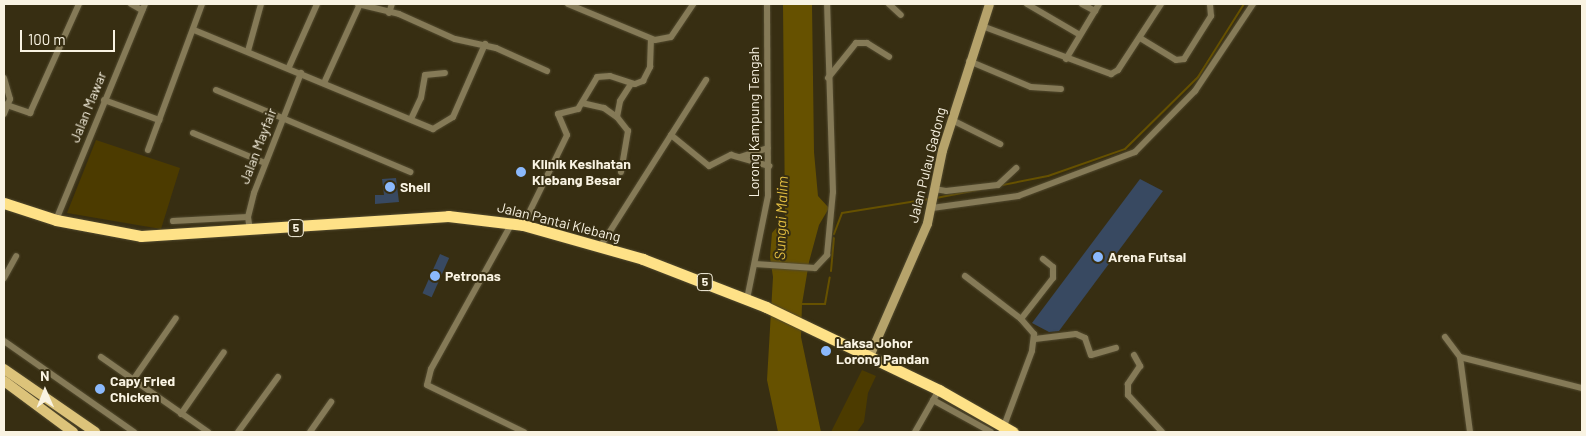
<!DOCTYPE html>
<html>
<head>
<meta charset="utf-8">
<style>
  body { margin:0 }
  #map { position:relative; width:1586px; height:436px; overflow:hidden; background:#372e12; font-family:Barlow,sans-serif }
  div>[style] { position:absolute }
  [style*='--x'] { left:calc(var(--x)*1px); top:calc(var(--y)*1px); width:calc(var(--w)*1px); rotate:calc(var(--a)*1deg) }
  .green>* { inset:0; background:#4c3b00 }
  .water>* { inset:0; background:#665100 }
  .stream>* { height:2px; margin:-1px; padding:0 1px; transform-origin:1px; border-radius:1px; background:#665100 }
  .building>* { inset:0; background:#384961; transform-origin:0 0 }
  .roads { filter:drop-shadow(0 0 1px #524a2f) drop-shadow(0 0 1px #524a2f) }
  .street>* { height:6px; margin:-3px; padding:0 3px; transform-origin:3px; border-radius:3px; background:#857a57 }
  .secondary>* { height:9px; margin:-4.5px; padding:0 4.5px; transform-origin:4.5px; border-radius:4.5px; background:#b6a36b }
  .primary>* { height:10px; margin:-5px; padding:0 5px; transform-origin:5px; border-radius:5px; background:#dcc37a }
  .highway>* { height:11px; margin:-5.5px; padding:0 5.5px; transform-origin:5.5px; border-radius:5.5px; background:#fee187 }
  .dots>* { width:14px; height:14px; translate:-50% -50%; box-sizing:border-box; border:2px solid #372e12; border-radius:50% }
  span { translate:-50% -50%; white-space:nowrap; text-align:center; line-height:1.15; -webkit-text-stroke:4px #372e12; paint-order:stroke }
  .shield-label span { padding:1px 4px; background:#372e12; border:1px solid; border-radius:4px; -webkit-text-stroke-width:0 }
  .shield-label { font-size:12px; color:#f9f3e2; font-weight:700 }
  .street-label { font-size:14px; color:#f9f3e2 }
  .poi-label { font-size:14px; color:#f9f3e2; font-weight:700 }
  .left { translate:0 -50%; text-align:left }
  .water-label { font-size:15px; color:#e3be41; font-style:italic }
  .frame { position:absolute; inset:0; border:5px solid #f9f3e2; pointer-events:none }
  .north { position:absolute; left:20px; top:366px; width:50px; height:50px; -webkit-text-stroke:4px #372e12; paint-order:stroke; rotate:359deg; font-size:14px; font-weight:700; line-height:20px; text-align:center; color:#f9f3e2 }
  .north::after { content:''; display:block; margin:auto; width:18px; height:22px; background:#f9f3e2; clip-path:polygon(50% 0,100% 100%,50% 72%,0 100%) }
  .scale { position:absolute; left:20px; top:30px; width:95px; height:22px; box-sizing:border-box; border:2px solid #f9f3e2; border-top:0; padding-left:6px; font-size:15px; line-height:18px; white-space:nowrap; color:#f9f3e2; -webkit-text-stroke:4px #372e12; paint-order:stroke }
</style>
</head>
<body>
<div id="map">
  <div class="green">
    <div style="clip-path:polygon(96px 140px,180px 168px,161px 229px,67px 213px)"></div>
    <div style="clip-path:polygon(862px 370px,876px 376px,868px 393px,864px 422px,857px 432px,831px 432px)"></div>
  </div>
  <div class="water">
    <div style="clip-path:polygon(783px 4px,812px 4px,814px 152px,818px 196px,829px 208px,819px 225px,809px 262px,802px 304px,801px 337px,821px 432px,778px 432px,767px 380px,773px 277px,770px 257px,772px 233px,785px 218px)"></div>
  </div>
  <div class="stream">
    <div style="--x:936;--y:198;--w:114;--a:-11.1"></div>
    <div style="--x:1048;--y:176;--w:82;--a:-19.3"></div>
    <div style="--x:1125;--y:149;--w:103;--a:-44.6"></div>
    <div style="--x:1198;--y:77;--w:86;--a:-57.8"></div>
    <div style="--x:834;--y:234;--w:22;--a:-69"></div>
    <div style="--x:842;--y:213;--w:88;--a:-9.1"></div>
    <div style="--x:831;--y:271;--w:33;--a:-85"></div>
    <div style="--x:802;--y:304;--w:23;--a:0"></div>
    <div style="--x:825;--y:304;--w:27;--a:-80"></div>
  </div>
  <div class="building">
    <div style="clip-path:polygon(396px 178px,399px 202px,375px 204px,375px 195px,384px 195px,382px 179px)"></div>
    <div style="clip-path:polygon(1140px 179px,1163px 191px,1059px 331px,1049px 332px,1032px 323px)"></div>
    <div style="left:440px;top:254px;width:10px;height:43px;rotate:24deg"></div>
  </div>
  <div class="roads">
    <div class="street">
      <div style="--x:131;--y:4;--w:13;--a:29"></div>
      <div style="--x:358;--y:4;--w:42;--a:13.7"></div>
      <div style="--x:399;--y:14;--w:61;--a:24.1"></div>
      <div style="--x:455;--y:39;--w:42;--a:12.4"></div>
      <div style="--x:496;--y:48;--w:56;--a:24.3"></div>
      <div style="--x:568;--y:4;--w:94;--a:22.5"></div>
      <div style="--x:655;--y:40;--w:16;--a:-11"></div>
      <div style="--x:671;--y:37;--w:40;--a:-56"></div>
      <div style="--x:889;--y:4;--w:16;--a:43"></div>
      <div style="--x:1027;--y:4;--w:61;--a:30.3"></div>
      <div style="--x:1082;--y:4;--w:15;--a:28"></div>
      <div style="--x:389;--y:13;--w:9;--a:-72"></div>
      <div style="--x:982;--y:26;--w:138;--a:20.4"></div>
      <div style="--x:1111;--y:74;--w:8;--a:-30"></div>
      <div style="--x:1118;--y:70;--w:79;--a:-56.9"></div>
      <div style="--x:194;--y:30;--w:259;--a:22.5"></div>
      <div style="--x:433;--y:129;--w:23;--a:-31"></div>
      <div style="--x:453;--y:117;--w:80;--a:-66.3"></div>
      <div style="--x:1140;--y:38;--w:42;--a:31.4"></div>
      <div style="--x:1176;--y:60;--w:8;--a:-7"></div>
      <div style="--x:1184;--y:59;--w:51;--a:-57.9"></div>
      <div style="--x:1211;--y:16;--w:12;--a:-95"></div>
      <div style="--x:248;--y:51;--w:49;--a:-74.5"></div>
      <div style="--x:1066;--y:59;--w:64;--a:-59"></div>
      <div style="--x:969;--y:61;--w:67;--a:22.8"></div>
      <div style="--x:1031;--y:87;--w:30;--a:4"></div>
      <div style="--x:289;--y:67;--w:69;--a:-66"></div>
      <div style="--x:4;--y:78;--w:22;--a:74"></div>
      <div style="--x:10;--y:99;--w:16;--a:112"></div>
      <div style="--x:828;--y:78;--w:45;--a:-51.3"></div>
      <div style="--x:856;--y:43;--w:11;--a:0"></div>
      <div style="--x:867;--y:43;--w:26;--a:32"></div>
      <div style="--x:324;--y:83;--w:87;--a:-65.5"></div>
      <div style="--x:216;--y:90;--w:211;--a:22.9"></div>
      <div style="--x:104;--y:100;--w:59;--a:20"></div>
      <div style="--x:582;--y:103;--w:23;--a:13"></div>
      <div style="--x:604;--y:108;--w:16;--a:35"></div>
      <div style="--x:4;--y:104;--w:28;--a:19"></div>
      <div style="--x:30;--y:113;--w:120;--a:-65.8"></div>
      <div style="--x:411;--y:119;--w:23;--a:-65"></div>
      <div style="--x:421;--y:98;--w:23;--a:-80"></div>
      <div style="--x:425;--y:75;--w:20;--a:-6"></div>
      <div style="--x:952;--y:120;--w:54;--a:26.6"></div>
      <div style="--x:193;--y:133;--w:78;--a:22.6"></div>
      <div style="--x:671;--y:135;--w:49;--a:39.2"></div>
      <div style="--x:709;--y:166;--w:25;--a:-27"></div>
      <div style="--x:731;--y:155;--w:40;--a:16"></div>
      <div style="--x:148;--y:150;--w:156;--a:-69.7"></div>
      <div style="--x:740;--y:157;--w:29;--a:-18"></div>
      <div style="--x:621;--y:172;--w:42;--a:-80.3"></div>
      <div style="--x:628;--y:131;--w:18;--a:-128"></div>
      <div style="--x:617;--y:117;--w:16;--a:-79"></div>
      <div style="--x:620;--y:101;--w:20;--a:-57"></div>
      <div style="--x:934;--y:189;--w:12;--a:9"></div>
      <div style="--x:946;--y:191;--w:52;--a:-6.6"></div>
      <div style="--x:998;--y:185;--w:25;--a:-43"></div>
      <div style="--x:932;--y:208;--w:87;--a:-7.9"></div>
      <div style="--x:1018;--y:196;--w:125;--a:-20.6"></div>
      <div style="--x:1135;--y:152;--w:86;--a:-45.5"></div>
      <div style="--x:1195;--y:91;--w:105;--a:-56.3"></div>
      <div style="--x:56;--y:220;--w:234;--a:-67.6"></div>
      <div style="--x:173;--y:221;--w:75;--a:-3.1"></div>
      <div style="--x:512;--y:223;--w:167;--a:119"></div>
      <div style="--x:431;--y:369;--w:16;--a:104"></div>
      <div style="--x:427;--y:385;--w:108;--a:25.9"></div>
      <div style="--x:523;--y:225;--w:100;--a:-63.9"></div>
      <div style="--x:567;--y:135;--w:23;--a:-113"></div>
      <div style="--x:558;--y:114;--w:21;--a:-14"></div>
      <div style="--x:578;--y:109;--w:37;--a:-59"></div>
      <div style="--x:597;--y:77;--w:13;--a:-4"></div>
      <div style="--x:610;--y:76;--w:26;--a:18"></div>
      <div style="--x:635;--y:84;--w:9;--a:-21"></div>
      <div style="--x:643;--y:81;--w:16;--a:-63"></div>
      <div style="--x:650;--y:67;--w:28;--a:-88"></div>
      <div style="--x:250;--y:231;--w:14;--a:-98"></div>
      <div style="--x:248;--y:217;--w:25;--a:-76"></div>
      <div style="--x:254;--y:193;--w:129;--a:-68.6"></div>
      <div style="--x:600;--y:247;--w:198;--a:-57.6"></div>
      <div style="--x:755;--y:264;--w:60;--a:3.8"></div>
      <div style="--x:815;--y:268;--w:18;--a:-47"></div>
      <div style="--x:827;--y:255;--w:63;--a:-84.6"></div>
      <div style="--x:833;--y:192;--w:188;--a:-91.8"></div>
      <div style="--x:965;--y:276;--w:71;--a:37.5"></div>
      <div style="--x:1021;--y:319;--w:20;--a:49"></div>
      <div style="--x:1034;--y:334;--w:17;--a:97"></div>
      <div style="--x:1032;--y:351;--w:80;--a:110.5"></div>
      <div style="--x:4;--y:278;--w:25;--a:-61"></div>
      <div style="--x:747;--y:299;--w:105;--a:-78.5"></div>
      <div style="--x:768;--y:196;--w:192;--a:-90.3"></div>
      <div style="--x:1021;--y:319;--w:52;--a:-52"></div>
      <div style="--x:1053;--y:278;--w:11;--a:-90"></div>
      <div style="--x:1053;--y:267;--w:13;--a:-141"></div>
      <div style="--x:1445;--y:337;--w:25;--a:53"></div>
      <div style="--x:1460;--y:357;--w:76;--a:82.4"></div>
      <div style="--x:1035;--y:339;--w:41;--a:-7"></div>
      <div style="--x:1076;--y:334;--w:10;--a:24"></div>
      <div style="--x:1085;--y:338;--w:18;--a:71"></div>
      <div style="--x:1091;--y:355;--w:26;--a:-16"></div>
      <div style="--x:4;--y:341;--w:159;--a:35"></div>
      <div style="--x:1134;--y:355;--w:13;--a:61"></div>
      <div style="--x:1140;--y:366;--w:22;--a:124"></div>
      <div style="--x:1128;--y:384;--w:11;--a:90"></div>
      <div style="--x:1128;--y:395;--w:50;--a:47.4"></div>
      <div style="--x:101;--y:357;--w:131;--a:35"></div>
      <div style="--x:1460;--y:357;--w:126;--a:14.3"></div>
      <div style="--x:133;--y:380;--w:75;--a:-55.3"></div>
      <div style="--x:933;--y:400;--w:66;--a:28.9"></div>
      <div style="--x:181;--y:414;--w:75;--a:-55.3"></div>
      <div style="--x:238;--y:432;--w:68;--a:-54"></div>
      <div style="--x:310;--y:432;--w:37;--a:-55"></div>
      <div style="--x:915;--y:432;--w:48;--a:-60.3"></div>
    </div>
    <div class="secondary">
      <div style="--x:869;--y:356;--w:145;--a:-66.4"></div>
      <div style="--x:927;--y:223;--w:75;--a:-78.4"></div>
      <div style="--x:942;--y:150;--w:153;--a:-72.2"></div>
    </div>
    <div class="primary">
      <div style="--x:4;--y:369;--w:111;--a:34.7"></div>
      <div style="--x:4;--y:381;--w:86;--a:36.5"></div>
    </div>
    <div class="highway">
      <div style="--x:4;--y:203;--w:55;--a:18.1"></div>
      <div style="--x:56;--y:220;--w:86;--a:10.7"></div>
      <div style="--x:141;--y:236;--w:308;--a:-3.7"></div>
      <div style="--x:448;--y:216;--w:76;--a:6.8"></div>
      <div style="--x:523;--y:225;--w:125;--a:15.8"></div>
      <div style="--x:643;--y:259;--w:132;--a:21.3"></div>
      <div style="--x:766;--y:307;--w:192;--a:25.6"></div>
      <div style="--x:939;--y:390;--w:85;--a:29.6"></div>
    </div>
  </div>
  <div class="dots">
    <div style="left:521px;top:172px;background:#8bb9fc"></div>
    <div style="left:390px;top:187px;background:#8bb9fc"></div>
    <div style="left:1098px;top:257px;background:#8bb9fc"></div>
    <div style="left:435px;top:276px;background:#8bb9fc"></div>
    <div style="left:826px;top:351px;background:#8bb9fc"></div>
    <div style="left:100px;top:389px;background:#8bb9fc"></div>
  </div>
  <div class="shield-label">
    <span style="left:296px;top:228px">5</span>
    <span style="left:705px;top:282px">5</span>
  </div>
  <div class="street-label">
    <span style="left:88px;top:107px;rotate:-68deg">Jalan Mawar</span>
    <span style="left:754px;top:122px;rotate:-90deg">Lorong Kampung Tengah</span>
    <span style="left:258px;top:146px;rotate:-69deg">Jalan Mayfair</span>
    <span style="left:927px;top:165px;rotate:-76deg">Jalan Pulau Gadong</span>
    <span style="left:559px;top:222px;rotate:14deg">Jalan Pantai Klebang</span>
  </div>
  <div class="poi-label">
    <span class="left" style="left:532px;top:172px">Klinik Kesihatan<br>Klebang Besar</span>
    <span class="left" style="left:400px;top:187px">Shell</span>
    <span class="left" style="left:1108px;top:257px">Arena Futsal</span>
    <span class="left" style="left:445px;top:276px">Petronas</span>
    <span class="left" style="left:836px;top:351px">Laksa Johor<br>Lorong Pandan</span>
    <span class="left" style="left:110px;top:389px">Capy Fried<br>Chicken</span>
  </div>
  <div class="water-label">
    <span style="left:781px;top:218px;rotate:-88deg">Sungai Malim</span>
  </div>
  <div class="frame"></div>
  <div class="north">N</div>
  <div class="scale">100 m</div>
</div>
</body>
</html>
